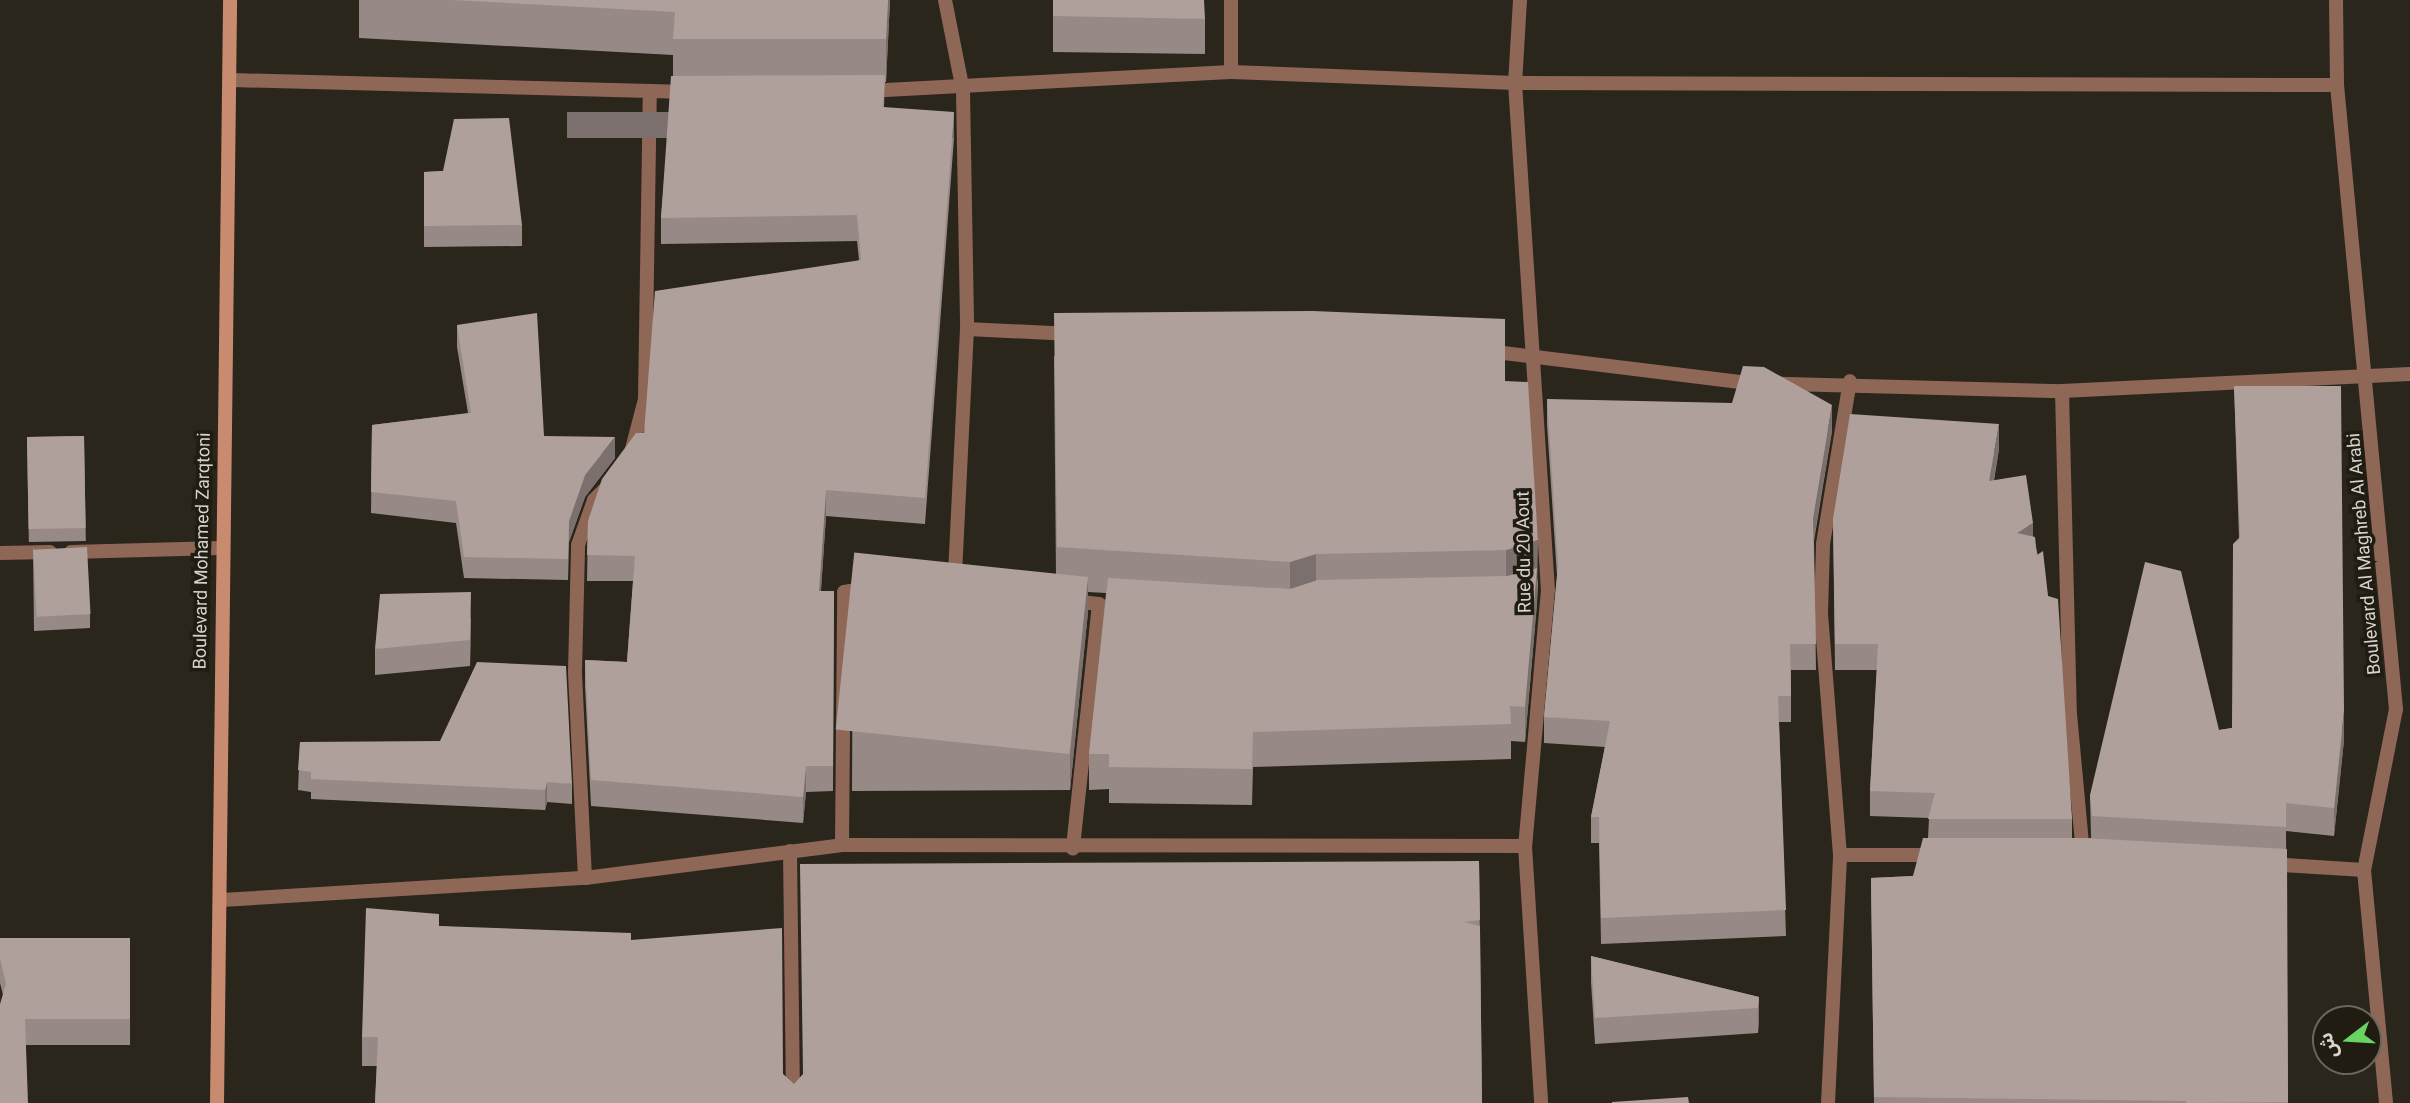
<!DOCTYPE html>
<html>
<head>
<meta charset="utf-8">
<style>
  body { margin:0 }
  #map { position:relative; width:2410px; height:1103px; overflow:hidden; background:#2a261b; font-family:Roboto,"Noto Sans Arabic",sans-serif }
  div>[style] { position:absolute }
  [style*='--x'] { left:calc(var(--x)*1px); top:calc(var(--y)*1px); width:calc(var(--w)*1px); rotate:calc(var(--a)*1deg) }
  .lane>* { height:14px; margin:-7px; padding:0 7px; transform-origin:7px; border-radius:7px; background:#8e6756 }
  .street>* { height:14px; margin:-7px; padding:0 7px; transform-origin:7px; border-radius:7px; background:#8e6756 }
  .secondary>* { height:14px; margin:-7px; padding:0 7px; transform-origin:7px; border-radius:7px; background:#c98b70 }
  .wall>* { inset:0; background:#978a86; transform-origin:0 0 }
  .shaded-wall>* { inset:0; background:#7b706d; transform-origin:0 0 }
  .building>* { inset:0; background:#b0a09c; transform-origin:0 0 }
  span { translate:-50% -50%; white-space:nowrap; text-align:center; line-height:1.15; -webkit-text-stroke:7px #201c12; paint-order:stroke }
  .street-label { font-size:18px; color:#d7d4cd }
  .north { position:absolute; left:2312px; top:1005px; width:70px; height:70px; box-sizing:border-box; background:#201c12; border:2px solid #69665d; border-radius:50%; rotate:253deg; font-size:19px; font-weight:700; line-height:28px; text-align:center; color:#d7d4cd }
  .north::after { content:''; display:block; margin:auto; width:24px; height:32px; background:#6bd362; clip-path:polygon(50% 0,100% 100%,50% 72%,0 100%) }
</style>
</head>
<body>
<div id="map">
  <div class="lane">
    <div style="--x:71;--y:552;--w:149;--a:-1.5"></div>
    <div style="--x:0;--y:553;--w:50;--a:-1.1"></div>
  </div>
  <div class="street">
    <div style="--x:945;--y:0;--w:93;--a:78.8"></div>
    <div style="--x:963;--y:91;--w:238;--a:89"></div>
    <div style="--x:967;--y:329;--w:245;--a:92.8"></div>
    <div style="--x:1231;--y:0;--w:72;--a:90"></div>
    <div style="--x:1520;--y:0;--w:83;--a:93.4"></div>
    <div style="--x:1515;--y:83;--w:508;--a:86.28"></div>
    <div style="--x:1548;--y:590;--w:257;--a:95.1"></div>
    <div style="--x:1525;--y:846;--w:257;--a:86.4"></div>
    <div style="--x:2336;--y:0;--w:85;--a:89.3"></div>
    <div style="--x:2337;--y:85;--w:627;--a:84.6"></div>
    <div style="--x:2396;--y:709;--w:164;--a:101.2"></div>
    <div style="--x:2364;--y:870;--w:234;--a:84.6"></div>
    <div style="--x:232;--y:80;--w:457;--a:1.5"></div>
    <div style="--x:867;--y:91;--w:364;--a:-3"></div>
    <div style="--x:1231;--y:72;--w:284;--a:2.2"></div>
    <div style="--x:1515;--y:83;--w:822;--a:0.14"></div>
    <div style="--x:967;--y:329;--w:105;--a:2.7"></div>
    <div style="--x:1487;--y:351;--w:261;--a:7"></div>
    <div style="--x:1746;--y:383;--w:316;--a:1.5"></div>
    <div style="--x:2062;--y:391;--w:348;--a:-2.8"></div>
    <div style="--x:2062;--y:391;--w:323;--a:88.6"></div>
    <div style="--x:2070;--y:714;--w:141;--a:84.7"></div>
    <div style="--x:632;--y:449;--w:52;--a:-75.4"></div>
    <div style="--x:645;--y:399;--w:307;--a:-89.1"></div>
    <div style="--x:903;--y:582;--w:53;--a:-8.7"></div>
    <div style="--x:955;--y:574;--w:35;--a:16"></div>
    <div style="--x:1071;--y:601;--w:28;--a:6"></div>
    <div style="--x:1099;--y:604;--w:246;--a:96.1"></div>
    <div style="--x:842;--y:845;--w:253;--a:-89.5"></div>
    <div style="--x:844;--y:592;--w:26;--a:-9"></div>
    <div style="--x:790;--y:851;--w:252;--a:89.3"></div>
    <div style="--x:1840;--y:855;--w:96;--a:0"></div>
    <div style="--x:2268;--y:864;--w:96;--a:3.6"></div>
    <div style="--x:585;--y:878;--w:206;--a:-92.8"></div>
    <div style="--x:575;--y:672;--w:127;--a:-88.6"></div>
    <div style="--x:578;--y:545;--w:48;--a:-70.4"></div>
    <div style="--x:594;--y:500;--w:20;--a:-45"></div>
    <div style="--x:222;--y:900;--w:364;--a:-3.5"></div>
    <div style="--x:585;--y:878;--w:259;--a:-7.3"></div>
    <div style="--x:842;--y:845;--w:683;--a:0.08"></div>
    <div style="--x:1828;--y:1103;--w:248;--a:-87.2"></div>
    <div style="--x:1840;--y:855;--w:243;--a:-94.5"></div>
    <div style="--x:1821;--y:613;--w:69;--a:-88.3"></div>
    <div style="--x:1823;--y:544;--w:165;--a:-80.6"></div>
  </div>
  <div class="secondary">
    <div style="--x:217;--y:1103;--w:1103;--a:-89.32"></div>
  </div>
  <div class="wall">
    <div style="clip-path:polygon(359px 0,890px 0,886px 82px,885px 82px,884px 107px,954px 138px,925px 524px,826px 516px,821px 591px,834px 591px,833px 791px,806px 792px,803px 823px,591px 806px,585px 686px,585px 660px,627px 662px,633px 581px,587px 581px,588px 521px,644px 433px,859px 260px,857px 241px,661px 244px,661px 218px,673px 76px,673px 55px,359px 38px)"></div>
    <div style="clip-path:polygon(1053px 0,1205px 19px,1205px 54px,1053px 52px)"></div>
    <div style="clip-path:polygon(443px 171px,522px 225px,522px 246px,424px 247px,424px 172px)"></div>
    <div style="clip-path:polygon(457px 325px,544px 436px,615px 458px,585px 497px,569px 542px,568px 580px,464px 578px,456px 523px,371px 513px,372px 425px,468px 413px,457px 347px)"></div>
    <div style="clip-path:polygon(1054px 356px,1505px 381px,1538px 583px,1537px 603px,1525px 742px,1511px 741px,1511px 759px,1253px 767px,1252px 805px,1109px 803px,1109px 789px,1089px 790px,1089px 754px,1106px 593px,1088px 592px,1088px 612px,1070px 790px,852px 791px,853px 581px,1056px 577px)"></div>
    <div style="clip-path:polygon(2234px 386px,2344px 740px,2334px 836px,2286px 831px,2288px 1103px,1874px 1103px,1871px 878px,1913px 876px,1928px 838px,1929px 818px,1870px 816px,1870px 791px,1877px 670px,1835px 670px,1833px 519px,1999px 449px,1994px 481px,2033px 536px,2048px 596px,2072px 819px,2072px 838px,2091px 838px,2090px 795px,2219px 730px,2232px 728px,2239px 538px)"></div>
    <div style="clip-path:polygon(1547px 399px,1832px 431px,1814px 541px,1816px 670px,1791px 670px,1791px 722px,1779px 722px,1786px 936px,1601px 944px,1599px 843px,1591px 843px,1591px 817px,1605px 747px,1544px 743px,1544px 717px,1557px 576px,1547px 425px)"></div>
    <div style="left:84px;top:436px;width:105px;height:57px;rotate:89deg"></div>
    <div style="clip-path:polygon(33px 548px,90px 614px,90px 628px,34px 631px)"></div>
    <div style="clip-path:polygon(471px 618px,470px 666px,375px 675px,375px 649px)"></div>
    <div style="clip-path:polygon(300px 742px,572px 784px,572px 804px,547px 802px,545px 810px,311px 799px,311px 792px,298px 790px)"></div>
    <div style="clip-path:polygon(1479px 861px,1482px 1103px,375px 1103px,377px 1066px,362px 1066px,362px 1037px,439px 926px,631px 940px,794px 1084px)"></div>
    <div style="clip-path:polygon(0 938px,130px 938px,130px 1045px,26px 1045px,3px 995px,0 983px)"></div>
    <div style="clip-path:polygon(1591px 956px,1759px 997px,1758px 1033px,1595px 1044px,1591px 982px)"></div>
  </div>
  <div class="shaded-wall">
    <div style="clip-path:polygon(888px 0,890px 0,886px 82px,886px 39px)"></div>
    <div style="left:954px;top:112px;width:26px;height:387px;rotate:90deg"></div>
    <div style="clip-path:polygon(1832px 405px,1832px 431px,1813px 544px,1813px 518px)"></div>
    <div style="clip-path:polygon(1999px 424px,1999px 449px,1989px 507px,1989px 481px)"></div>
    <div style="clip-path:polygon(615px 437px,615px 458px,585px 497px,569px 542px,568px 580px,569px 521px,585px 475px)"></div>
    <div style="clip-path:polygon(826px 490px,826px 516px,819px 617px,819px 591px)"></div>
    <div style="clip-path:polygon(2033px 523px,2033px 549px,2017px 533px)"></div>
    <div style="clip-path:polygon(1538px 540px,1537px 603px,1525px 742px,1525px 707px,1506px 592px,1506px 550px)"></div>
    <div style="clip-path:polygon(1316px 554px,1316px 596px,1290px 605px,1290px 562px)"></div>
    <div style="clip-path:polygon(1088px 577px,1088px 612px,1070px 790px,1070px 754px)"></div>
    <div style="clip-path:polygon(471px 592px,471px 618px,470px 666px,470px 640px)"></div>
    <div style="clip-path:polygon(2344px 711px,2344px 740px,2334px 836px,2334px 808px)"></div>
    <div style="clip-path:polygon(806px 766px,806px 792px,803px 823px,803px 797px)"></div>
    <div style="clip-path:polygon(547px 782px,547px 802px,545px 810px,545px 790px)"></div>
    <div style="clip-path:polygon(1759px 997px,1759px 1023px,1758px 1033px,1758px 1008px)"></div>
  </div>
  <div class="building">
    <div style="clip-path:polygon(452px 0,888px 0,886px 39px,673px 39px,675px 12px)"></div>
    <div style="clip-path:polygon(1053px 0,1204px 0,1205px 19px,1053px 16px)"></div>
    <div style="clip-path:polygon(885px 75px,883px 107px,954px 112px,925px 498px,826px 490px,819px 591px,834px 591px,833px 766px,806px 766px,803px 797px,591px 780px,585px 660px,627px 662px,635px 556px,587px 555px,588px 521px,602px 479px,636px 433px,644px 433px,655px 291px,861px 260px,857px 215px,661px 218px,671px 76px)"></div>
    <div style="clip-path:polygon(509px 118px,522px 225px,424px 226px,424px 172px,443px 171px,454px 119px)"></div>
    <div style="clip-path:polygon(1313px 311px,1505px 319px,1505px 381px,1528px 382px,1538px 540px,1506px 550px,1316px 554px,1290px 562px,1057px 547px,1054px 313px)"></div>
    <div style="clip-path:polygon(537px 313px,544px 436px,615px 437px,585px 475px,569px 521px,568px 559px,464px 557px,456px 501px,371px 492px,372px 425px,471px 413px,457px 325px)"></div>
    <div style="clip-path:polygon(1743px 366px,1764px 367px,1832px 405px,1813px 518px,1816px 644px,1790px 644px,1791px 696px,1778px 696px,1786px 910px,1601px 918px,1599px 817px,1591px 817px,1610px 721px,1544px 717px,1558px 565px,1547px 399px,1732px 403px)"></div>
    <div style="clip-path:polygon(2234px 386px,2341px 386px,2344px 711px,2334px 808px,2286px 803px,2286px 827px,2092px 816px,2090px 795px,2145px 562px,2181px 571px,2219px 730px,2232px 728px,2233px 544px,2240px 537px)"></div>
    <div style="clip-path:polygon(1850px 414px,1999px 424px,1989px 481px,2026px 475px,2033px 523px,2017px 533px,2035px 537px,2037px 555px,2043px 551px,2048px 596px,2058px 599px,2072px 819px,1928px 819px,1935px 793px,1870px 791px,1878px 644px,1835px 644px,1833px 519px)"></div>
    <div style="left:84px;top:436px;width:92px;height:57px;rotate:89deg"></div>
    <div style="left:87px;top:547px;width:67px;height:54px;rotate:87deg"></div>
    <div style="clip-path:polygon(1537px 568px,1525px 707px,1510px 706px,1511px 724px,1253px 732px,1252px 769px,1109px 767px,1109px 754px,1089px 754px,1108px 578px,1290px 589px,1318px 580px,1507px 576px)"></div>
    <div style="left:1088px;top:577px;width:178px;height:235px;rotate:96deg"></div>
    <div style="clip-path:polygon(471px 592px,470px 640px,375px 649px,380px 594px)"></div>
    <div style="clip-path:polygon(477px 662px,566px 666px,572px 784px,547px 782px,545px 790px,311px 779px,311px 772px,298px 770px,300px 742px,440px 741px)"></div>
    <div style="clip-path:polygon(1923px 838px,2083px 838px,2287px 849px,2288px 1102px,2186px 1103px,2186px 1101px,1874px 1097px,1871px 878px,1913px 876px)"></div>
    <div style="clip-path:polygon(1479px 861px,1480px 920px,1464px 922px,1480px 926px,1482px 1103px,375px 1103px,378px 1037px,362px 1037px,366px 908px,439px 914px,439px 926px,631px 933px,631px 940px,782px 928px,783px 1074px,794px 1084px,803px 1074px,800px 864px)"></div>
    <div style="clip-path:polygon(0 938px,130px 938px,130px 1019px,25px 1019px,28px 1103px,0 1103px,0 1004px,6px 984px,0 958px)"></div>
    <div style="clip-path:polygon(1591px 956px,1759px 997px,1758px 1008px,1595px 1018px)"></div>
    <div style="clip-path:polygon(1688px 1097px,1689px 1103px,1612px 1103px,1612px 1102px)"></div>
  </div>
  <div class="street-label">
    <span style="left:202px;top:551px;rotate:-89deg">Boulevard Mohamed Zarqtoni</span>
    <span style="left:1524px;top:552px;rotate:-91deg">Rue du 20 Aout</span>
    <span style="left:2364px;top:554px;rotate:-95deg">Boulevard Al Maghreb Al Arabi</span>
  </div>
  <div class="north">ش</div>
</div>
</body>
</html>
